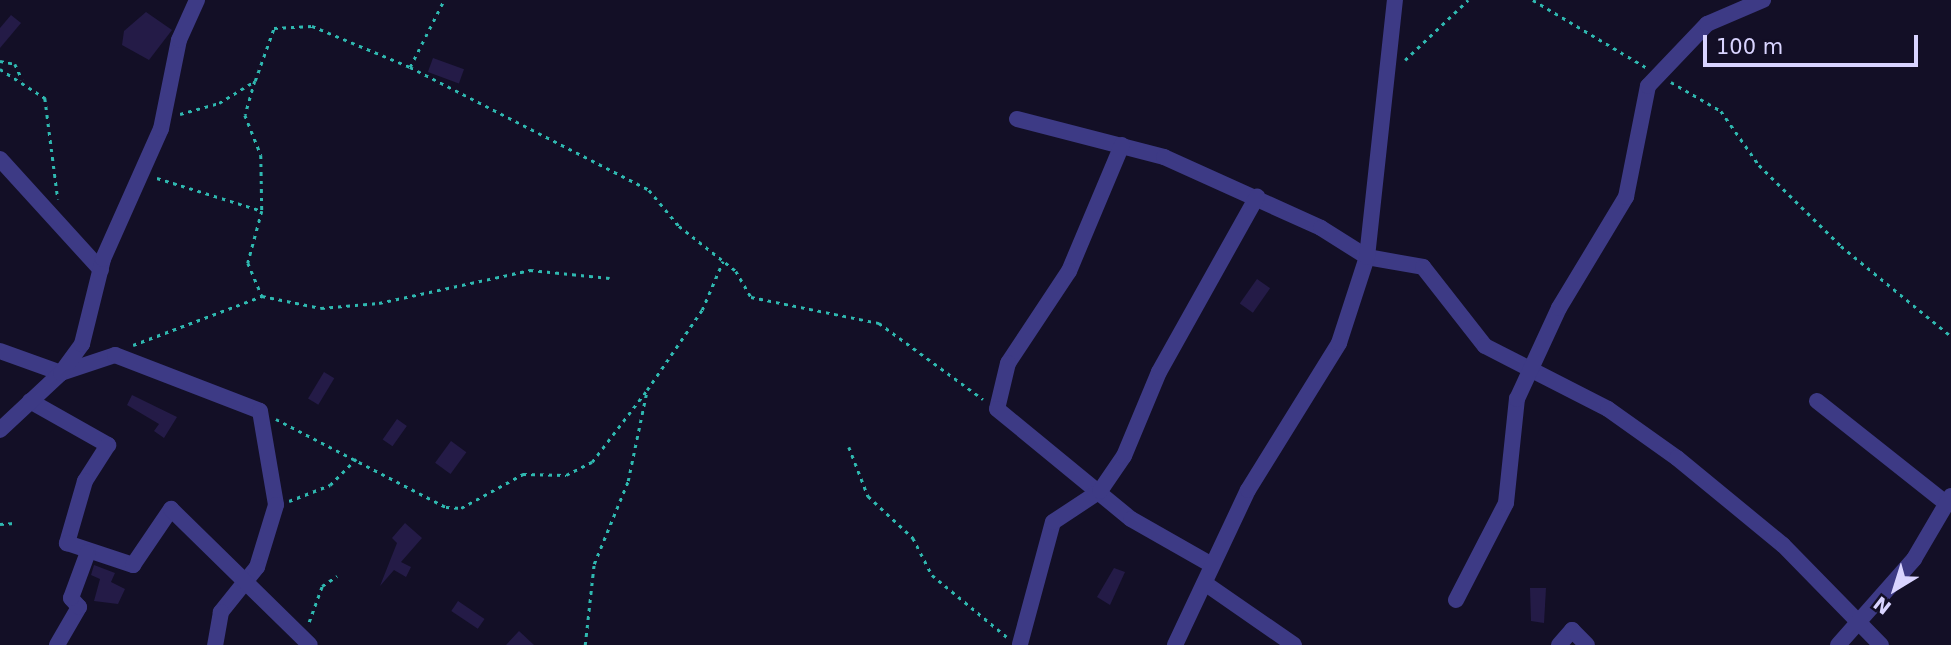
<!DOCTYPE html>
<html>
<head>
<meta charset="utf-8">
<style>
  body { margin:0 }
  #map { position:relative; width:1951px; height:645px; overflow:hidden; background:#130f26; font-family:"DejaVu Sans",sans-serif }
  div>[style] { position:absolute }
  [style*='--x'] { left:calc(var(--x)*1px); top:calc(var(--y)*1px); width:calc(var(--w)*1px); rotate:calc(var(--a)*1deg) }
  .building>* { inset:0; background:#241b47; transform-origin:0 0 }
  .path>* { height:2.5px; margin-top:-1.25px; transform-origin:0; background:repeating-linear-gradient(90deg,#2fb8b0 0 3.5px,transparent 0 8.5px) }
  .street>* { height:16px; margin:-8px; padding:0 8px; transform-origin:8px; border-radius:8px; background:#3d3a85 }
  span { translate:-50% -50%; white-space:nowrap; text-align:center; line-height:1.15; -webkit-text-stroke:6px #130f26; paint-order:stroke }
  .north { position:absolute; left:1860px; top:554px; width:70px; height:70px; -webkit-text-stroke:5px #130f26; paint-order:stroke; rotate:218deg; font-size:19px; font-weight:700; line-height:28px; text-align:center; color:#d9d4ff }
  .north::after { content:''; display:block; margin:auto; width:24px; height:32px; background:#d9d4ff; clip-path:polygon(50% 0,100% 100%,50% 72%,0 100%) }
  .scale { position:absolute; left:1703px; top:35px; width:215px; height:32px; box-sizing:border-box; border:4px solid #d9d4ff; border-top:0; padding-left:9px; font-size:21px; line-height:24px; white-space:nowrap; color:#d9d4ff; -webkit-text-stroke:5px #130f26; paint-order:stroke }
</style>
</head>
<body>
<div id="map">
  <div class="building">
    <div style="clip-path:polygon(146px 12px,172px 30px,149px 60px,122px 45px,124px 31px)"></div>
    <div style="clip-path:polygon(11px 15px,21px 23px,0 48px,0 28px)"></div>
    <div style="left:433px;top:58px;width:33px;height:15px;rotate:20deg"></div>
    <div style="left:1257px;top:279px;width:16px;height:30px;rotate:35deg"></div>
    <div style="left:324px;top:372px;width:12px;height:31px;rotate:31deg"></div>
    <div style="clip-path:polygon(132px 395px,177px 417px,164px 438px,154px 431px,159px 424px,127px 405px)"></div>
    <div style="left:397px;top:419px;width:12px;height:25px;rotate:35deg"></div>
    <div style="left:451px;top:441px;width:19px;height:27px;rotate:36deg"></div>
    <div style="clip-path:polygon(405px 523px,422px 538px,401px 562px,411px 567px,406px 577px,394px 570px,380px 586px,397px 543px,392px 538px)"></div>
    <div style="clip-path:polygon(94px 565px,115px 573px,111px 582px,125px 589px,118px 604px,94px 601px,100px 579px,91px 575px)"></div>
    <div style="clip-path:polygon(1114px 568px,1125px 572px,1110px 605px,1097px 597px)"></div>
    <div style="clip-path:polygon(1530px 588px,1546px 588px,1544px 623px,1531px 621px)"></div>
    <div style="left:458px;top:601px;width:32px;height:12px;rotate:34deg"></div>
    <div style="clip-path:polygon(519px 631px,534px 645px,506px 645px)"></div>
  </div>
  <div class="path">
    <div style="--x:1533;--y:0;--w:133;--a:30.8"></div>
    <div style="--x:1405;--y:60;--w:87;--a:-43.6"></div>
    <div style="--x:0;--y:61;--w:15;--a:11"></div>
    <div style="--x:15;--y:64;--w:17;--a:65"></div>
    <div style="--x:410;--y:67;--w:269;--a:27.2"></div>
    <div style="--x:649;--y:190;--w:47;--a:50.2"></div>
    <div style="--x:679;--y:226;--w:73;--a:38.3"></div>
    <div style="--x:736;--y:271;--w:30;--a:60"></div>
    <div style="--x:751;--y:297;--w:131;--a:11.5"></div>
    <div style="--x:879;--y:323;--w:129;--a:36.2"></div>
    <div style="--x:0;--y:69;--w:54;--a:32.8"></div>
    <div style="--x:45;--y:98;--w:102;--a:82.7"></div>
    <div style="--x:255;--y:81;--w:35;--a:106"></div>
    <div style="--x:245;--y:115;--w:43;--a:68.2"></div>
    <div style="--x:261;--y:155;--w:55;--a:89"></div>
    <div style="--x:1671;--y:82;--w:58;--a:30.1"></div>
    <div style="--x:1721;--y:111;--w:66;--a:54.9"></div>
    <div style="--x:1759;--y:165;--w:115;--a:44.6"></div>
    <div style="--x:1841;--y:246;--w:142;--a:39.3"></div>
    <div style="--x:180;--y:114;--w:41;--a:-15.8"></div>
    <div style="--x:219;--y:103;--w:42;--a:-31.4"></div>
    <div style="--x:255;--y:81;--w:56;--a:-70.3"></div>
    <div style="--x:274;--y:28;--w:38;--a:-3"></div>
    <div style="--x:312;--y:26;--w:106;--a:22.7"></div>
    <div style="--x:410;--y:67;--w:75;--a:-63.1"></div>
    <div style="--x:157;--y:178;--w:110;--a:17.4"></div>
    <div style="--x:262;--y:211;--w:54;--a:105.1"></div>
    <div style="--x:248;--y:263;--w:36;--a:67"></div>
    <div style="--x:133;--y:345;--w:138;--a:-20.8"></div>
    <div style="--x:262;--y:296;--w:60;--a:11.5"></div>
    <div style="--x:321;--y:308;--w:58;--a:-4.9"></div>
    <div style="--x:379;--y:303;--w:155;--a:-12.3"></div>
    <div style="--x:530;--y:270;--w:80;--a:5.7"></div>
    <div style="--x:276;--y:419;--w:191;--a:27.4"></div>
    <div style="--x:446;--y:507;--w:15;--a:4"></div>
    <div style="--x:461;--y:508;--w:71;--a:-28.7"></div>
    <div style="--x:523;--y:474;--w:43;--a:1.3"></div>
    <div style="--x:566;--y:475;--w:29;--a:-27"></div>
    <div style="--x:592;--y:462;--w:91;--a:-52.6"></div>
    <div style="--x:849;--y:447;--w:53;--a:68.8"></div>
    <div style="--x:868;--y:496;--w:62;--a:43"></div>
    <div style="--x:913;--y:538;--w:42;--a:62.8"></div>
    <div style="--x:932;--y:575;--w:97;--a:39.6"></div>
    <div style="--x:289;--y:501;--w:44;--a:-21.3"></div>
    <div style="--x:330;--y:485;--w:37;--a:-45"></div>
    <div style="--x:0;--y:524;--w:15;--a:-4"></div>
    <div style="--x:309;--y:622;--w:38;--a:-70"></div>
    <div style="--x:322;--y:586;--w:18;--a:-34"></div>
    <div style="--x:585;--y:645;--w:81;--a:-83.7"></div>
    <div style="--x:594;--y:564;--w:90;--a:-67.7"></div>
    <div style="--x:628;--y:481;--w:93;--a:-78.2"></div>
    <div style="--x:647;--y:390;--w:97;--a:-55.5"></div>
    <div style="--x:702;--y:310;--w:53;--a:-66.8"></div>
  </div>
  <div class="street">
    <div style="--x:1017;--y:119;--w:152;--a:14.5"></div>
    <div style="--x:1164;--y:157;--w:172;--a:24.3"></div>
    <div style="--x:1321;--y:228;--w:54;--a:32.2"></div>
    <div style="--x:1367;--y:257;--w:57;--a:10.1"></div>
    <div style="--x:1423;--y:267;--w:100;--a:51.9"></div>
    <div style="--x:1485;--y:346;--w:138;--a:27.1"></div>
    <div style="--x:1608;--y:409;--w:85;--a:35.4"></div>
    <div style="--x:1677;--y:458;--w:137;--a:39.4"></div>
    <div style="--x:1783;--y:545;--w:140;--a:45.6"></div>
    <div style="--x:1122;--y:145;--w:137;--a:112.8"></div>
    <div style="--x:1069;--y:271;--w:110;--a:123.5"></div>
    <div style="--x:1008;--y:363;--w:47;--a:103.4"></div>
    <div style="--x:997;--y:409;--w:173;--a:39.4"></div>
    <div style="--x:1131;--y:519;--w:93;--a:29.6"></div>
    <div style="--x:0;--y:159;--w:150;--a:47.7"></div>
    <div style="--x:0;--y:351;--w:65;--a:19.8"></div>
    <div style="--x:61;--y:373;--w:57;--a:-18.4"></div>
    <div style="--x:115;--y:355;--w:155;--a:21.1"></div>
    <div style="--x:260;--y:411;--w:95;--a:80.3"></div>
    <div style="--x:276;--y:505;--w:65;--a:107"></div>
    <div style="--x:257;--y:567;--w:58;--a:128.7"></div>
    <div style="--x:221;--y:612;--w:34;--a:100"></div>
    <div style="--x:30;--y:401;--w:90;--a:29.4"></div>
    <div style="--x:108;--y:445;--w:43;--a:122.6"></div>
    <div style="--x:85;--y:481;--w:65;--a:106.2"></div>
    <div style="--x:67;--y:543;--w:70;--a:18.4"></div>
    <div style="--x:133;--y:565;--w:68;--a:-55.8"></div>
    <div style="--x:171;--y:509;--w:194;--a:44.4"></div>
    <div style="--x:1817;--y:401;--w:166;--a:38.4"></div>
    <div style="--x:0;--y:430;--w:83;--a:-43.1"></div>
    <div style="--x:61;--y:373;--w:36;--a:-54"></div>
    <div style="--x:82;--y:344;--w:88;--a:-76.1"></div>
    <div style="--x:103;--y:259;--w:142;--a:-66"></div>
    <div style="--x:161;--y:129;--w:91;--a:-78.6"></div>
    <div style="--x:179;--y:40;--w:44;--a:-65.8"></div>
    <div style="--x:1206;--y:584;--w:107;--a:34.7"></div>
    <div style="--x:1456;--y:600;--w:109;--a:-62.7"></div>
    <div style="--x:1506;--y:503;--w:105;--a:-84"></div>
    <div style="--x:1517;--y:399;--w:100;--a:-65.2"></div>
    <div style="--x:1559;--y:308;--w:130;--a:-58.9"></div>
    <div style="--x:1626;--y:197;--w:113;--a:-78.8"></div>
    <div style="--x:1648;--y:86;--w:86;--a:-46.4"></div>
    <div style="--x:1707;--y:24;--w:61;--a:-23.2"></div>
    <div style="--x:1020;--y:644;--w:126;--a:-74.9"></div>
    <div style="--x:1053;--y:522;--w:56;--a:-33.4"></div>
    <div style="--x:1100;--y:491;--w:42;--a:-55.6"></div>
    <div style="--x:1124;--y:456;--w:91;--a:-67.4"></div>
    <div style="--x:1159;--y:372;--w:201;--a:-60.8"></div>
    <div style="--x:57;--y:645;--w:44;--a:-59.9"></div>
    <div style="--x:79;--y:607;--w:12;--a:-132"></div>
    <div style="--x:71;--y:598;--w:49;--a:-69.7"></div>
    <div style="--x:1175;--y:645;--w:171;--a:-64.8"></div>
    <div style="--x:1248;--y:490;--w:173;--a:-58.2"></div>
    <div style="--x:1339;--y:343;--w:90;--a:-72"></div>
    <div style="--x:1367;--y:257;--w:259;--a:-83.8"></div>
    <div style="--x:1559;--y:645;--w:20;--a:-49"></div>
    <div style="--x:1572;--y:630;--w:21;--a:45"></div>
    <div style="--x:1838;--y:645;--w:115;--a:-48.5"></div>
    <div style="--x:1914;--y:559;--w:73;--a:-59.6"></div>
  </div>
  <div class="north">N</div>
  <div class="scale">100 m</div>
</div>
</body>
</html>
